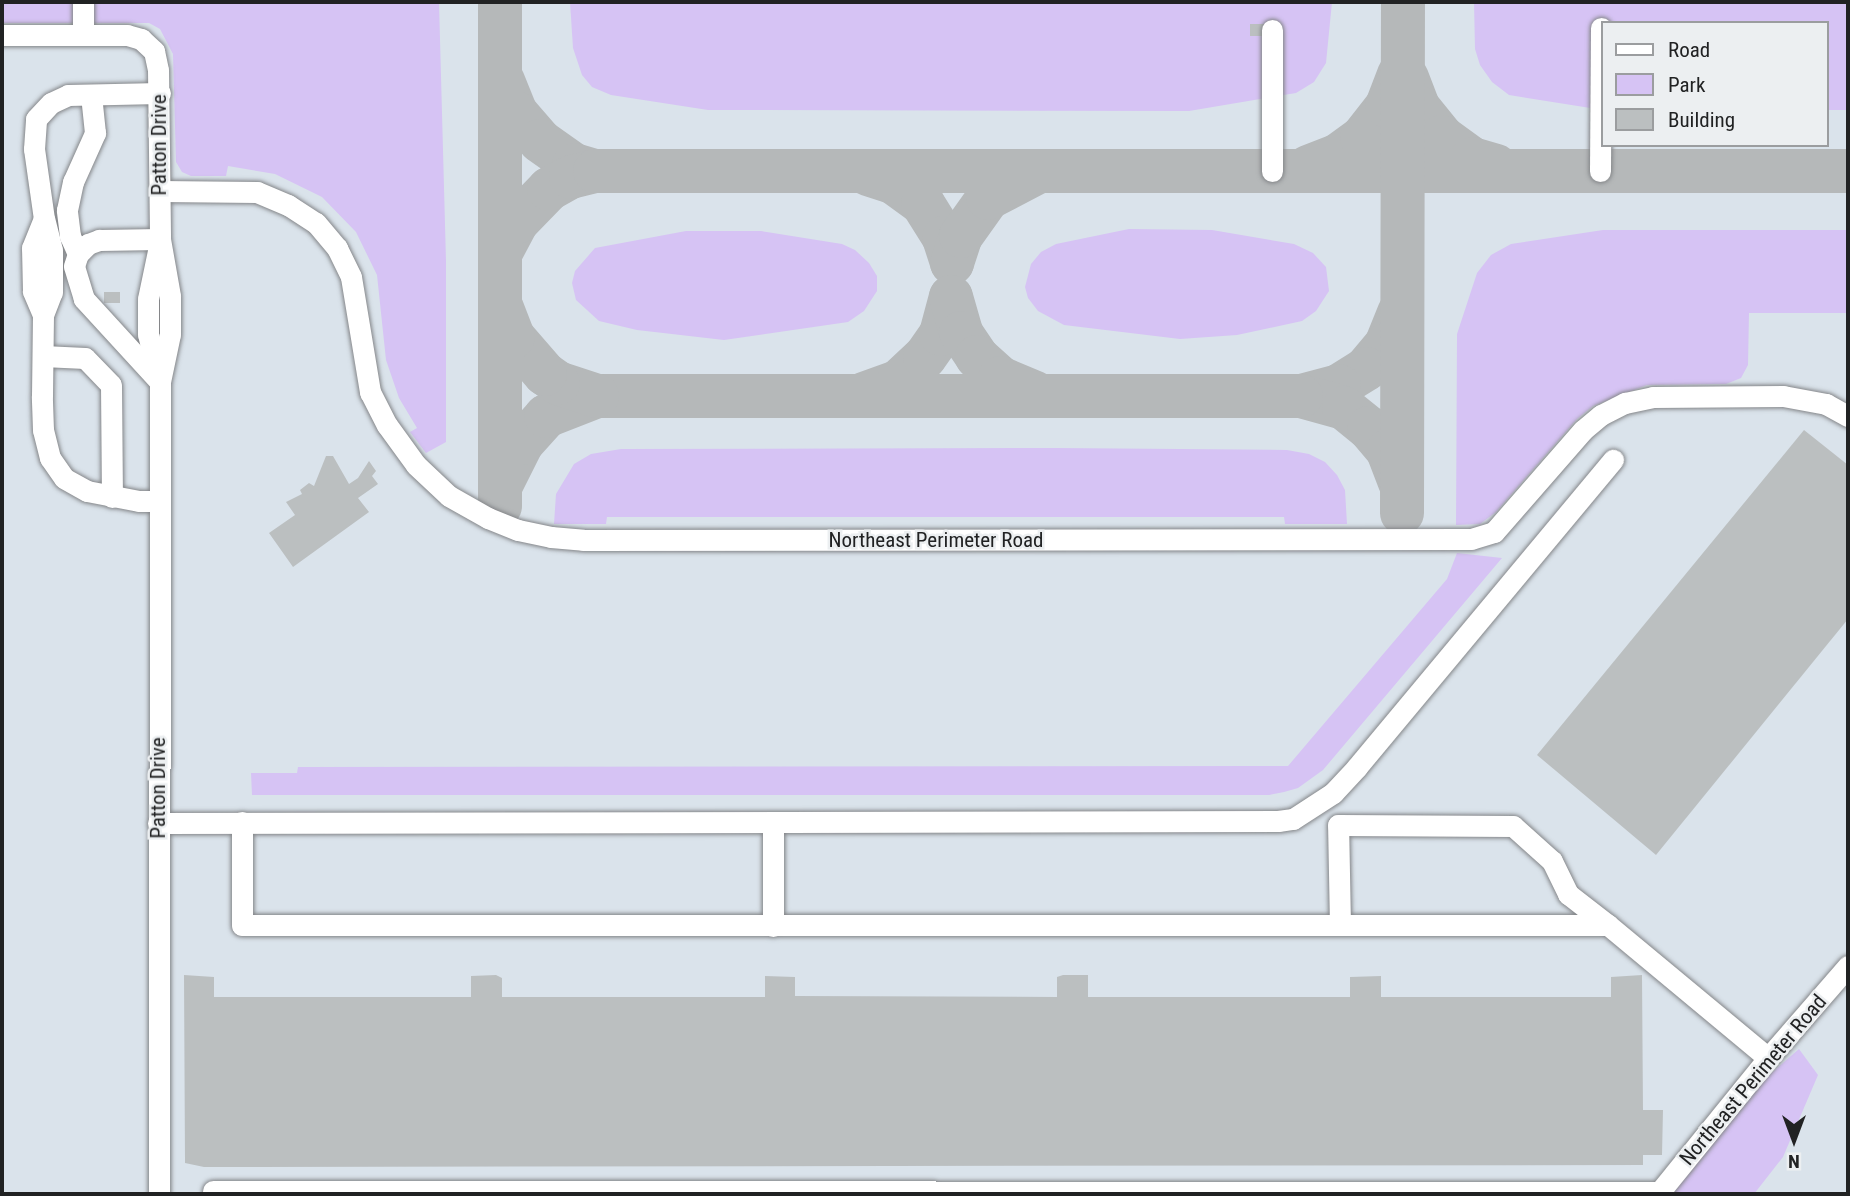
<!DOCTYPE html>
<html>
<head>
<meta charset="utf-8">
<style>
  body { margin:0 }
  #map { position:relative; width:1850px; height:1196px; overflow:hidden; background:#eceff1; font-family:"Roboto Condensed",sans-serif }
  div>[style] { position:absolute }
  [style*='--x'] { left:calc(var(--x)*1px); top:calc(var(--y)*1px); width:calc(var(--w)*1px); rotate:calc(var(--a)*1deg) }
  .built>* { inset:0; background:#dae3eb }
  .green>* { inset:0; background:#d6c3f4 }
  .taxiway>* { height:44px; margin:-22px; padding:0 22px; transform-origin:22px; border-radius:22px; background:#b5b8b9 }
  .building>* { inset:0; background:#bbbfc0; transform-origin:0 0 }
  .roads { filter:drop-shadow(0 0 2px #848689) drop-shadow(0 0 2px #848689) }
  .minor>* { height:21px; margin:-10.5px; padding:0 10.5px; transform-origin:10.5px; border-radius:10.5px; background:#fff }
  span { translate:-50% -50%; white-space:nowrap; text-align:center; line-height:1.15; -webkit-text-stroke:5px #eceff1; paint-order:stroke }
  .street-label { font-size:21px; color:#212223 }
  .frame { position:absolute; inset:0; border:4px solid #212223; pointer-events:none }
  .legend { position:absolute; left:1601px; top:21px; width:228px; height:126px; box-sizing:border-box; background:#eceff1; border:2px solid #9b9d9f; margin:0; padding:9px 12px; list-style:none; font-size:21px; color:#212223 }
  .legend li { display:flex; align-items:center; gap:14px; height:35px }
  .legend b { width:35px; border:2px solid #9b9d9f }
  .north { position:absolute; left:1759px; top:1105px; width:70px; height:70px; -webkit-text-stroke:5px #eceff1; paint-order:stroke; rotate:180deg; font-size:19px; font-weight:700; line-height:28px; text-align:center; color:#212223 }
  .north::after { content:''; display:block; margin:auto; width:24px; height:32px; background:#212223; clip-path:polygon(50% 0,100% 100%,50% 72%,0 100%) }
</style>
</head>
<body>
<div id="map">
  <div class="built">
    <div style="clip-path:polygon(evenodd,2px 2px,1848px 2px,1848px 1194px,2px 1194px,2px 2px,1603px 23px,1827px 23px,1827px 145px,1603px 145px,1603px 23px)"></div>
  </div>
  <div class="green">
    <div style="clip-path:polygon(2px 2px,439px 2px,446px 261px,446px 442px,426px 453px,410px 432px,417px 428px,399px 398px,386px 360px,377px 275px,356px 232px,322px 197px,275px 174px,228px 166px,226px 176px,191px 176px,182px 172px,176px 162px,173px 54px,160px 29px,149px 23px,2px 23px)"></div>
    <div style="clip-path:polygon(570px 2px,1332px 2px,1326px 63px,1314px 82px,1296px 93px,1189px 111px,708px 110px,611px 95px,592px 87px,582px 75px,573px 48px)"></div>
    <div style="clip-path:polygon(1474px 2px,1848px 2px,1848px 110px,1827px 110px,1827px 23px,1603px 23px,1603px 110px,1509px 95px,1492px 82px,1480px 65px,1475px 49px)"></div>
    <div style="clip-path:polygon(1129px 229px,1212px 230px,1294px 244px,1313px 253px,1326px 267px,1329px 291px,1316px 311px,1302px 321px,1237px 335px,1180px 339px,1064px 325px,1038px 311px,1028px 298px,1025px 287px,1031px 264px,1041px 252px,1056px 244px)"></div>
    <div style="clip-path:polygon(1603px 230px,1848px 230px,1848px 313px,1749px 313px,1748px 365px,1741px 378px,1726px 384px,1647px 385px,1593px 406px,1577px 419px,1496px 512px,1480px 524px,1456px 525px,1457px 334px,1477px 273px,1491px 255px,1511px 244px)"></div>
    <div style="clip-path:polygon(686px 231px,761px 231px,842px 244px,855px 250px,869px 263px,877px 276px,877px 291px,864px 311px,848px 322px,724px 340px,637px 330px,599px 321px,576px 300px,572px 283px,575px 271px,595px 248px)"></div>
    <div style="clip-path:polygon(1056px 448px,1287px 450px,1309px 454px,1325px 462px,1337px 475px,1345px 490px,1347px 524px,1285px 524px,1284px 517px,607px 517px,606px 524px,554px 524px,556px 494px,574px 464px,591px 454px,621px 449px)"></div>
    <div style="clip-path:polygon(1457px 553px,1502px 558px,1323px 770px,1298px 788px,1284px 792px,1269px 795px,252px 795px,251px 773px,297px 773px,298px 767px,1288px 766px,1447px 579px)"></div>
    <div style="clip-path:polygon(1799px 1049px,1818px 1075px,1783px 1157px,1754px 1194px,1669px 1194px,1760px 1083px)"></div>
  </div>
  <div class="taxiway">
    <div style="--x:1407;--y:78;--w:31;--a:69"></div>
    <div style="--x:1418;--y:107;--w:38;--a:51"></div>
    <div style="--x:1442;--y:137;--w:37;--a:36"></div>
    <div style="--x:1472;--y:159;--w:25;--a:16"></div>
    <div style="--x:503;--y:81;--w:35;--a:68"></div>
    <div style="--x:516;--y:113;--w:37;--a:49"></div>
    <div style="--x:540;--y:141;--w:42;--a:35.2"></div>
    <div style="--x:574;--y:165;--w:22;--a:16"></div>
    <div style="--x:1308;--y:167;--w:31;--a:-21"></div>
    <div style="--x:1337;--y:156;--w:31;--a:-36"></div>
    <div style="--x:1362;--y:138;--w:41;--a:-52"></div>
    <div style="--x:1387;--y:106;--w:34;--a:-69"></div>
    <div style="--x:868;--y:174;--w:26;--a:18"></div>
    <div style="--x:893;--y:182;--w:37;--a:36"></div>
    <div style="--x:923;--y:204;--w:40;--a:58"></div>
    <div style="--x:944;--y:238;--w:26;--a:72"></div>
    <div style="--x:952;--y:263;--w:28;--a:-72"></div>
    <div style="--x:961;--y:236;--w:47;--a:-54.6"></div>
    <div style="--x:988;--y:198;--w:54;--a:-27.5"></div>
    <div style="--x:501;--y:252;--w:34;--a:-62"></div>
    <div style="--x:517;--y:222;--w:46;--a:-45.9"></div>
    <div style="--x:549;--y:189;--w:25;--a:-29"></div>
    <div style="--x:571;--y:177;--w:25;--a:-14"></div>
    <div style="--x:595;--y:171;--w:1253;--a:0"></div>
    <div style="--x:1399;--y:313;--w:35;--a:112"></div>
    <div style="--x:1386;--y:345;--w:31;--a:130"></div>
    <div style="--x:1366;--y:369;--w:32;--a:148"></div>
    <div style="--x:1339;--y:386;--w:39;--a:165"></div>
    <div style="--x:1301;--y:396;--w:45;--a:15.6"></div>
    <div style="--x:1344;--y:408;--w:32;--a:39"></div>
    <div style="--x:1369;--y:428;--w:30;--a:50"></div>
    <div style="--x:1388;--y:451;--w:33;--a:69"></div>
    <div style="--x:864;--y:394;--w:37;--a:-20"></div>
    <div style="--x:899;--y:381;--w:35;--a:-43"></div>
    <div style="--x:925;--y:357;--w:28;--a:-55"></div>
    <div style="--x:941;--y:334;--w:38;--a:-75"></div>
    <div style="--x:951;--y:297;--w:37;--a:74"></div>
    <div style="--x:961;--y:333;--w:29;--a:56"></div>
    <div style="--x:977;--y:357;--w:31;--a:42"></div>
    <div style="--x:1000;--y:378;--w:38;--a:23"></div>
    <div style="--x:597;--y:396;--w:704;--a:0"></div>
    <div style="--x:501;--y:485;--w:47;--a:-63.4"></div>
    <div style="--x:522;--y:443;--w:36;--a:-48"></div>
    <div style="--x:546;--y:416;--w:55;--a:-21.4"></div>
    <div style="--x:597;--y:396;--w:41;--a:-161.6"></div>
    <div style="--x:558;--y:383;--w:16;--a:-145"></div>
    <div style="--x:545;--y:374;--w:49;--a:-130.9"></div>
    <div style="--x:513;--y:337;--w:31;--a:-111"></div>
    <div style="--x:500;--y:506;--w:504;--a:-90"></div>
    <div style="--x:1402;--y:513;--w:511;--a:-89.89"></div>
  </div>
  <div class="building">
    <div style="left:1250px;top:24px;width:14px;height:12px"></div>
    <div style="left:104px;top:292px;width:16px;height:11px"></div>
    <div style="clip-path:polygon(1804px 430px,1848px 465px,1848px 619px,1656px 855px,1537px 755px)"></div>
    <div style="clip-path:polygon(326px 456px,333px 456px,349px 484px,358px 478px,369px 461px,376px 471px,372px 476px,378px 484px,358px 498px,369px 512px,293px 567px,269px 533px,295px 515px,286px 502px,302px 494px,300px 490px,309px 483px,314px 486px)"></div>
    <div style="clip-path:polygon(184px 975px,214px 977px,214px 997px,471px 997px,471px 976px,496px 975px,502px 978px,502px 997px,765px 997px,765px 976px,795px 977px,795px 996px,1057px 997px,1057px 977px,1063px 975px,1088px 975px,1088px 997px,1350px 997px,1350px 977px,1381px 976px,1381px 997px,1611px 997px,1611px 977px,1642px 975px,1643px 1110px,1663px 1110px,1662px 1155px,1643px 1155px,1643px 1165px,204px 1167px,185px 1163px)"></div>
  </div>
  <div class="roads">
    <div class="minor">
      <div style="--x:83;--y:2;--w:33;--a:90"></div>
      <div style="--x:2;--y:35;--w:125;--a:0"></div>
      <div style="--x:127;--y:35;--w:15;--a:16"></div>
      <div style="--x:141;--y:39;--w:18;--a:43"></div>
      <div style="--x:154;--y:51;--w:19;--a:78"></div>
      <div style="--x:158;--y:70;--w:169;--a:89.3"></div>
      <div style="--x:160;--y:239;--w:58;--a:80"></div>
      <div style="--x:170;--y:296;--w:38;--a:90"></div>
      <div style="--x:170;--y:334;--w:49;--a:101.8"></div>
      <div style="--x:160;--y:382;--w:812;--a:90.07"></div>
      <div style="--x:1272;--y:171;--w:141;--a:-90"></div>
      <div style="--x:1600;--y:171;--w:143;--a:-89.6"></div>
      <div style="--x:160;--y:191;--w:97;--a:0.6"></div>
      <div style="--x:257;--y:192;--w:34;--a:23"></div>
      <div style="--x:288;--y:205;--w:33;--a:33"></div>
      <div style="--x:316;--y:223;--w:33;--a:50"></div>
      <div style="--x:337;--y:248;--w:32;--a:64"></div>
      <div style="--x:351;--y:277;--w:117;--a:80.6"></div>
      <div style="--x:370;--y:392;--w:37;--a:63"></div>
      <div style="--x:387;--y:425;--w:49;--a:54.1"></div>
      <div style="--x:416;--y:465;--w:45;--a:43.2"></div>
      <div style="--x:449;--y:496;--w:45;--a:29.4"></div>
      <div style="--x:488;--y:518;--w:32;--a:22"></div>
      <div style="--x:518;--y:530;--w:34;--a:12"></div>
      <div style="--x:551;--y:537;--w:32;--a:5"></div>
      <div style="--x:583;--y:540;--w:888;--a:-0.06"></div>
      <div style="--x:1471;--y:539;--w:24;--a:-17"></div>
      <div style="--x:1494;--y:532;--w:135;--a:-48.9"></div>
      <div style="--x:1583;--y:430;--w:23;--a:-40"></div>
      <div style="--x:1601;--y:415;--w:27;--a:-27"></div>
      <div style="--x:1625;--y:403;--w:29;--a:-12"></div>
      <div style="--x:1653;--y:397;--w:130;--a:-0.4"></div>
      <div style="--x:1783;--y:396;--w:44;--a:10.5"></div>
      <div style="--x:1826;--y:404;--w:25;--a:29"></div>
      <div style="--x:158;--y:251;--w:49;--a:101.8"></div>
      <div style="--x:148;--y:299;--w:35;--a:90"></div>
      <div style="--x:148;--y:334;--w:42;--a:76.3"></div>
      <div style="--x:78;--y:254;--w:20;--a:-114"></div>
      <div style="--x:70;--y:236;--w:26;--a:-97"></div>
      <div style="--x:67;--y:210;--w:29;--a:-78"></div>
      <div style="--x:73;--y:182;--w:54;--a:-65.8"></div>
      <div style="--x:95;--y:133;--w:38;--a:-96"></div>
      <div style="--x:43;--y:315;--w:26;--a:-113"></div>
      <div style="--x:33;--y:291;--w:43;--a:-91.3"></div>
      <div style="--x:32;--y:248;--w:31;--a:-68"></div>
      <div style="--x:43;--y:356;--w:42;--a:2.7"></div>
      <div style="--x:85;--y:358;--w:37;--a:46"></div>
      <div style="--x:111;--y:385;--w:112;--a:89.5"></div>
      <div style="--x:160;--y:382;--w:113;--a:-132.5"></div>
      <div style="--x:84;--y:299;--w:34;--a:-107"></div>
      <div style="--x:74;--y:266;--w:13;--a:-72"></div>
      <div style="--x:78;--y:254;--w:14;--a:-45"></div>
      <div style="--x:88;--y:244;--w:12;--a:-20"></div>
      <div style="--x:99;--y:240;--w:61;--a:-0.9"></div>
      <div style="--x:159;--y:501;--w:20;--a:180"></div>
      <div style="--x:139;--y:501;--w:53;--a:-169.1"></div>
      <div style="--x:87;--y:491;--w:26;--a:-151"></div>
      <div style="--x:64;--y:478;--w:24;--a:-125"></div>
      <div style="--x:50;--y:458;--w:29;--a:-104"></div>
      <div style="--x:43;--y:430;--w:34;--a:-92"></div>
      <div style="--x:42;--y:396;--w:81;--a:-89.3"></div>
      <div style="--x:43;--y:315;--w:25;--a:-69"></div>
      <div style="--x:52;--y:292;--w:42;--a:-90"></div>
      <div style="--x:52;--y:250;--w:32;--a:-104"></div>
      <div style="--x:44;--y:219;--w:71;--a:-98.1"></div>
      <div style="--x:34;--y:149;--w:30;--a:-86"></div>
      <div style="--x:36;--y:119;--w:22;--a:-47"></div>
      <div style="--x:51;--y:103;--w:19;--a:-25"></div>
      <div style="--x:68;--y:95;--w:92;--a:-1.2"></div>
      <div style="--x:242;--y:822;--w:103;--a:90"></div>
      <div style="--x:242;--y:925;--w:1366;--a:0"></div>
      <div style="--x:1608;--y:925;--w:208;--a:39.7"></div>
      <div style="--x:773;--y:822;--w:104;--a:90"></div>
      <div style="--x:158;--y:823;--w:1120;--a:-0.1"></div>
      <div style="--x:1278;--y:821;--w:15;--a:-8"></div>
      <div style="--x:1293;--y:819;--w:48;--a:-33"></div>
      <div style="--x:1333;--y:793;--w:35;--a:-47"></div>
      <div style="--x:1357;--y:767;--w:400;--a:-50.2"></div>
      <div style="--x:1340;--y:925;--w:100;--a:-91.1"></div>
      <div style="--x:1338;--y:825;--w:175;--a:0.3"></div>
      <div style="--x:1513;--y:826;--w:52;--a:41.9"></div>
      <div style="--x:1552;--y:861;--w:37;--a:64"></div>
      <div style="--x:1568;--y:894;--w:51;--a:37.8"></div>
      <div style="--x:213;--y:1191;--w:1447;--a:0.04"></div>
      <div style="--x:1658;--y:1194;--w:175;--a:-51"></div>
      <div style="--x:1768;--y:1058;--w:122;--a:-49"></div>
    </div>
  </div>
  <div class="street-label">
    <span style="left:159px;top:145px;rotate:-90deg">Patton Drive</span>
    <span style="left:936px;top:540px">Northeast Perimeter Road</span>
    <span style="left:158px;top:788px;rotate:-90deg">Patton Drive</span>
    <span style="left:1753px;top:1080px;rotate:-50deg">Northeast Perimeter Road</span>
  </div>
  <div class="frame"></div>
  <ul class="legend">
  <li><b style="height:9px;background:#fff"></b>Road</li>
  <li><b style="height:19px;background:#d6c3f4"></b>Park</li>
  <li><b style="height:19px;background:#bbbfc0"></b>Building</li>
  </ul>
  <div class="north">N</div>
</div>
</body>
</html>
